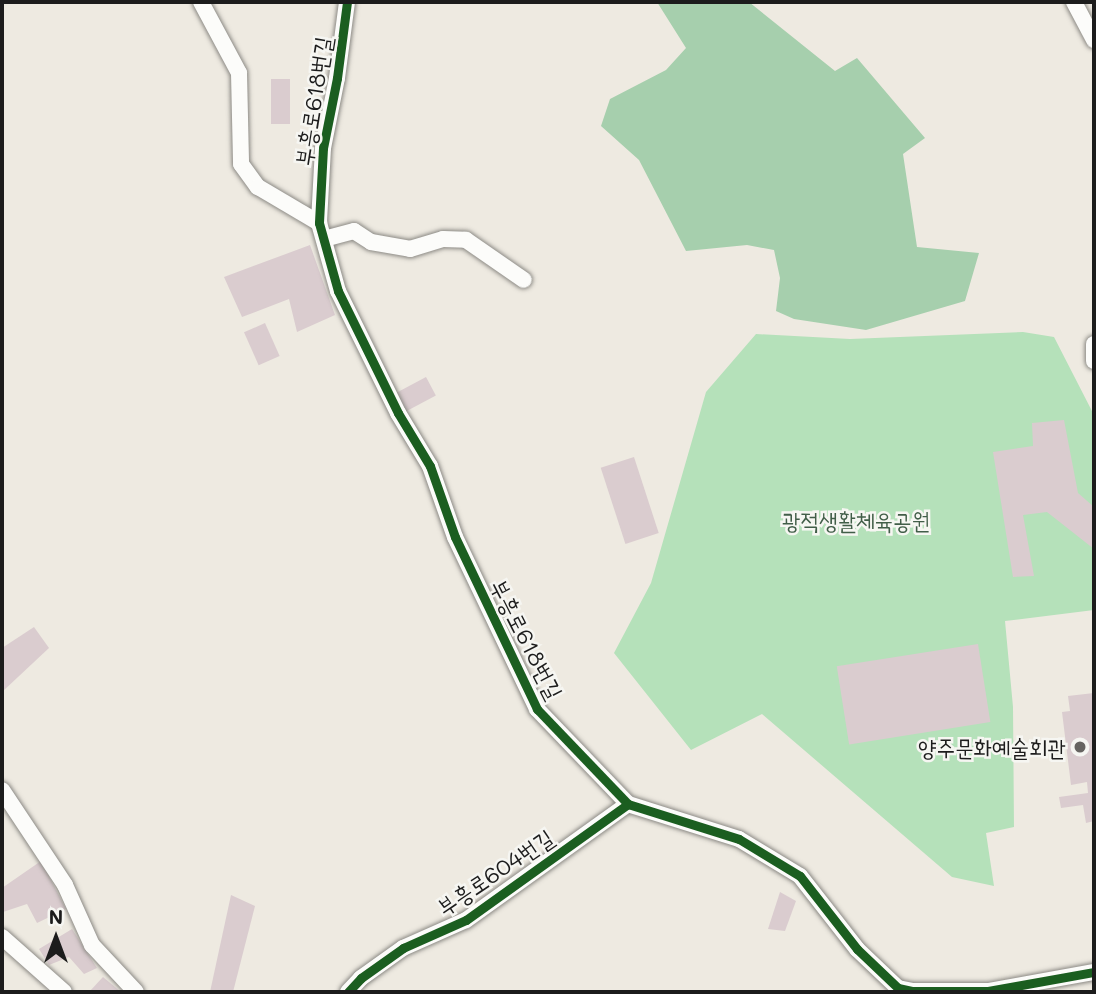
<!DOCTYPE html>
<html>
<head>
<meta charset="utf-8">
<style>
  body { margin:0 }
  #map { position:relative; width:1096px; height:994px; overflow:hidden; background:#eeeae1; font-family:Mali,"Poor Story",sans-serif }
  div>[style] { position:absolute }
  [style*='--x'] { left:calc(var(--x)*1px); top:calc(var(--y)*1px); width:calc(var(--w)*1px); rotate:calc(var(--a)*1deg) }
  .green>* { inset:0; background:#b5e1ba }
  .forest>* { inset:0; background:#a6cfad }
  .building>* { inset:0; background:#dacccf; transform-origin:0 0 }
  .roads { filter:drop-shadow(0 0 2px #8c8a85) drop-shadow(0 0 2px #8c8a85) }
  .minor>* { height:16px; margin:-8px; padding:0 8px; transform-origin:8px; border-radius:8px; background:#fcfcfa }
  .cycleway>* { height:9px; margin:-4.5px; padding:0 4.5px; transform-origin:4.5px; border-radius:4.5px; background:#1b5e20 }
  .dots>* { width:19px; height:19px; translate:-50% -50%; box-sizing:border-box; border:4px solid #f6f6f2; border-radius:50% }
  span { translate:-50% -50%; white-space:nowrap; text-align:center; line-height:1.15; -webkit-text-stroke:5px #f6f6f2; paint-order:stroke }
  .street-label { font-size:23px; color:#1c1c1c }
  .park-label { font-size:23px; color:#415e48 }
  .poi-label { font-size:23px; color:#1c1c1c }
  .right { translate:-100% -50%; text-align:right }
  .frame { position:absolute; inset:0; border:4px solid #1c1c1c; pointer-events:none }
  .north { position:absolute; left:21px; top:903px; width:70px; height:70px; -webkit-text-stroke:5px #f6f6f2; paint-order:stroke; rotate:0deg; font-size:19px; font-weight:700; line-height:28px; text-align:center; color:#1c1c1c }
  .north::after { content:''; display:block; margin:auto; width:24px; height:32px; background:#1c1c1c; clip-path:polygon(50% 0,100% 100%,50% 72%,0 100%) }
</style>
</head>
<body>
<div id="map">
  <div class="green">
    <div style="clip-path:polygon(1023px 332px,1054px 337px,1094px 415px,1094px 610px,1005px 621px,1013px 707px,1014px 827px,986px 833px,994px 886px,952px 877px,762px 714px,691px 750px,614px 653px,651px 583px,706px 392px,756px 334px,850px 339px)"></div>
  </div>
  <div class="forest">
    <div style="clip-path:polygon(657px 2px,749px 2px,835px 71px,857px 58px,925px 138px,903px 154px,917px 247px,979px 253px,965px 301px,866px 330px,794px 319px,776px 311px,780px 278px,774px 250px,747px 245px,686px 251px,639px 160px,601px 126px,610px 99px,666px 70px,686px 48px)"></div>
  </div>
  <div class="building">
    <div style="left:271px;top:79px;width:19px;height:45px"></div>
    <div style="clip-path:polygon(310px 245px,335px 315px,297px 332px,289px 299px,242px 317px,224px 277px)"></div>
    <div style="left:265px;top:323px;width:36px;height:23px;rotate:66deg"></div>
    <div style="left:426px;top:377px;width:21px;height:34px;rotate:62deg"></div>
    <div style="clip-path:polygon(1064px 420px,1078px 493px,1094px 507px,1094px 549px,1047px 512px,1023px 515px,1034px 576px,1013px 577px,993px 452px,1033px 446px,1032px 423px)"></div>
    <div style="left:634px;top:457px;width:80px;height:35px;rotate:72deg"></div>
    <div style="clip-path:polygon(34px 627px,49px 648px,2px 692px,2px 648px)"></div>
    <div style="left:978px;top:644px;width:79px;height:143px;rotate:81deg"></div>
    <div style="clip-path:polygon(1094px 693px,1094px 821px,1086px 823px,1083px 805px,1061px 808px,1059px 797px,1088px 793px,1087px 782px,1071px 785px,1062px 712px,1070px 711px,1068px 696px)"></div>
    <div style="clip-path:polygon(41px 861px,66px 909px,37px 923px,27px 904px,3px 912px,2px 888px)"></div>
    <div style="clip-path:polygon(780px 892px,796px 901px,785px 931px,768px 929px)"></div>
    <div style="clip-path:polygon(231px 895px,255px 906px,233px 992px,210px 992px)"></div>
    <div style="clip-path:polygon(72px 929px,97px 968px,84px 974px,69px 957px,49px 965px,39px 949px)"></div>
    <div style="clip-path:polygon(103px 977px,121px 992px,89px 992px)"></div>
  </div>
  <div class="roads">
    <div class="minor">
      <div style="--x:201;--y:2;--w:81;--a:61.8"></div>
      <div style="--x:239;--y:73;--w:91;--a:88.7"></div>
      <div style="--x:241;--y:164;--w:29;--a:54"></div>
      <div style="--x:258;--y:187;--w:71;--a:30.5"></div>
      <div style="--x:347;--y:2;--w:77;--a:97.5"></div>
      <div style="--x:337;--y:78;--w:71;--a:101.3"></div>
      <div style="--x:323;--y:148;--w:75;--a:93.1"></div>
      <div style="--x:319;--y:223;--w:71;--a:74.4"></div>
      <div style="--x:338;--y:291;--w:136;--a:63.8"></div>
      <div style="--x:398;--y:413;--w:62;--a:58.9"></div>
      <div style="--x:430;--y:466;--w:75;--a:70.6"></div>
      <div style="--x:455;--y:537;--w:191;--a:64.5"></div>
      <div style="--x:537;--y:709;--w:132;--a:46.2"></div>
      <div style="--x:628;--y:804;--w:116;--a:17.5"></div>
      <div style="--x:739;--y:839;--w:71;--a:31.2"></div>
      <div style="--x:800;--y:876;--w:93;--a:52"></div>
      <div style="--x:857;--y:949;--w:57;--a:43.6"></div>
      <div style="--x:898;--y:988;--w:14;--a:12"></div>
      <div style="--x:912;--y:991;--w:76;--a:0"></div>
      <div style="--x:988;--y:991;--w:108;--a:-10.2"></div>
      <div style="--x:1074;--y:2;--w:43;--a:62.2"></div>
      <div style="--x:324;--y:239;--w:31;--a:-15"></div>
      <div style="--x:354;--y:231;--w:20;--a:33"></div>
      <div style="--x:371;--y:242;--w:40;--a:10"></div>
      <div style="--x:410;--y:249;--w:34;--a:-17"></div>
      <div style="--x:443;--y:239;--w:23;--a:2"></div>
      <div style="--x:466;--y:240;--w:70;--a:34.6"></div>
      <div style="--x:1094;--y:344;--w:17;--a:90"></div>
      <div style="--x:2;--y:790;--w:114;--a:56.4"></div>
      <div style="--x:65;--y:885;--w:66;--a:65.8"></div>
      <div style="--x:92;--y:945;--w:64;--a:46.9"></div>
      <div style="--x:2;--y:937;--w:83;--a:41.6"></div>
      <div style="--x:348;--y:992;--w:19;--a:-47"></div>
      <div style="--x:361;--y:978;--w:52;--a:-35.5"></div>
      <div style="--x:403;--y:948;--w:69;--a:-24"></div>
      <div style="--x:466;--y:920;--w:199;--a:-35.6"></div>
    </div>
  </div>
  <div class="cycleway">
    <div style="--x:347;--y:2;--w:77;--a:97.5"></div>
    <div style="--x:337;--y:78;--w:71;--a:101.3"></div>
    <div style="--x:323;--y:148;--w:75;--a:93.1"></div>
    <div style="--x:319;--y:223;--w:71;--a:74.4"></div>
    <div style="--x:338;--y:291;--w:136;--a:63.8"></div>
    <div style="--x:398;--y:413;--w:62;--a:58.9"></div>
    <div style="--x:430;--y:466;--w:75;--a:70.6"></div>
    <div style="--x:455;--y:537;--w:191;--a:64.5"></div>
    <div style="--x:537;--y:709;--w:132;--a:46.2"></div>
    <div style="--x:628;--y:804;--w:116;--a:17.5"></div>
    <div style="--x:739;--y:839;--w:71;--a:31.2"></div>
    <div style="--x:800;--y:876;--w:93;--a:52"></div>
    <div style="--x:857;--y:949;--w:57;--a:43.6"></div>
    <div style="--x:898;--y:988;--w:14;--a:12"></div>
    <div style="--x:912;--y:991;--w:76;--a:0"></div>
    <div style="--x:988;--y:991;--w:108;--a:-10.2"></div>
    <div style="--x:348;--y:992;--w:19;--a:-47"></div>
    <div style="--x:361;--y:978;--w:52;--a:-35.5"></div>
    <div style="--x:403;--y:948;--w:69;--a:-24"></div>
    <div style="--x:466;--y:920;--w:199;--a:-35.6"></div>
  </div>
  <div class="dots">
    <div style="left:1080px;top:747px;background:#666461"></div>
  </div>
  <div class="street-label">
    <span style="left:313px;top:101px;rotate:-81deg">부흥로618번길</span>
    <span style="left:527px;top:639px;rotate:63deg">부흥로618번길</span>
    <span style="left:495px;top:872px;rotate:-34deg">부흥로604번길</span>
  </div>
  <div class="park-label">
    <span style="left:856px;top:520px">광적생활체육공원</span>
  </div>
  <div class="poi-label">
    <span class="right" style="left:1066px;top:747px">양주문화예술회관</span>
  </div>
  <div class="frame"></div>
  <div class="north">N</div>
</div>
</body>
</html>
